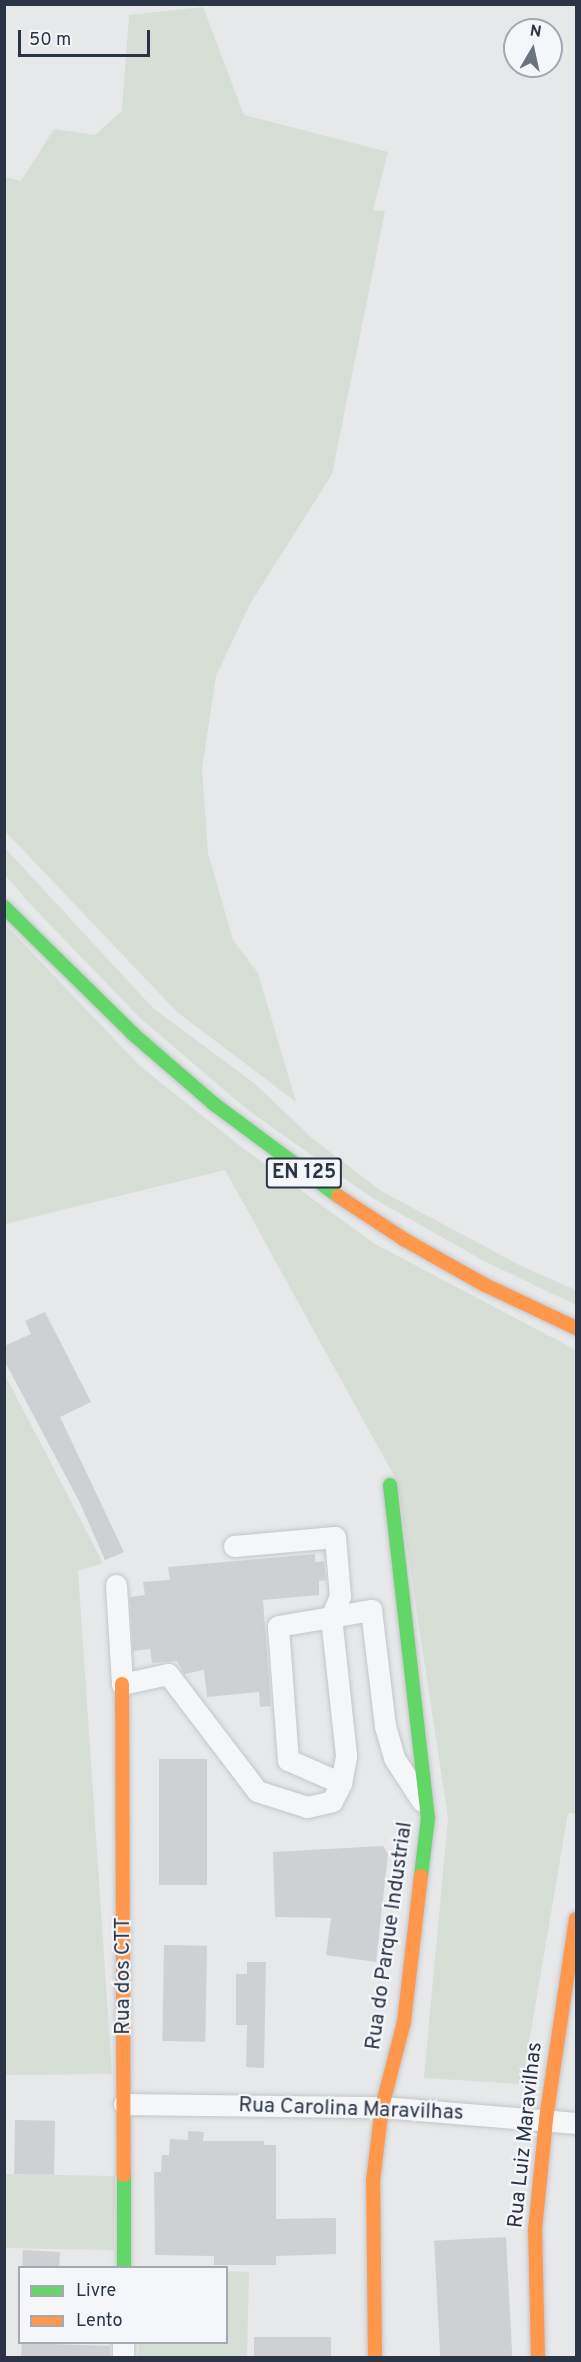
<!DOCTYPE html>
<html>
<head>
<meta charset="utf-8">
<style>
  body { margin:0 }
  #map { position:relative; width:581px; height:2362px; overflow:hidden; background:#e6e8ea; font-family:Overpass,sans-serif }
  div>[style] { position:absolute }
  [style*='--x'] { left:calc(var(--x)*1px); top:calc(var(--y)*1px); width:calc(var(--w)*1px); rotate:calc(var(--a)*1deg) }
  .green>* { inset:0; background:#d6ded6; transform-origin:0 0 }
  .building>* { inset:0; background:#ced0d3; transform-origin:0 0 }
  .roads { filter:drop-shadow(0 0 2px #c4c6c8) drop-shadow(0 0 2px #c4c6c8) }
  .street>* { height:21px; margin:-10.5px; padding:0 10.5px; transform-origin:10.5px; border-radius:10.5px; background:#f5f6f7 }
  .fast>* { height:14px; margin:-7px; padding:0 7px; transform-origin:7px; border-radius:7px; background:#63d668 }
  .slow>* { height:14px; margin:-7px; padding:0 7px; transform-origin:7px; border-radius:7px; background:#ff974d }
  span { translate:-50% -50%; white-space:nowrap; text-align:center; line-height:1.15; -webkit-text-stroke:4.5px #f4f6f9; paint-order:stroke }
  .shield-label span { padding:2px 4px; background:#f4f6f9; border:2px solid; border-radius:4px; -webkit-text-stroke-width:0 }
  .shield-label { font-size:20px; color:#2b3445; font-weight:700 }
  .street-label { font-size:21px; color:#2b3445 }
  .frame { position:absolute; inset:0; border:6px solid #2b3445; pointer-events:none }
  .legend { position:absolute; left:18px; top:2266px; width:210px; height:78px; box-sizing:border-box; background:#f4f6f9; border:2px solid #a4a8b1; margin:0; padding:8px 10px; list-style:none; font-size:18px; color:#2b3445 }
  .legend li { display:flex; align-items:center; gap:12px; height:30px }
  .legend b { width:30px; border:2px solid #a4a8b1 }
  .north { position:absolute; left:503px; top:18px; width:60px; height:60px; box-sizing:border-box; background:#f4f6f9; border:2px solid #a4a8b1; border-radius:50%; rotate:9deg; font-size:16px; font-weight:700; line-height:24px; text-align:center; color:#2b3445 }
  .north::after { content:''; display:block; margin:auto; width:21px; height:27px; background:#6c737f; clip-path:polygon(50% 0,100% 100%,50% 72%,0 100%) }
  .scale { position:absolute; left:18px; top:30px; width:132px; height:27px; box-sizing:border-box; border:3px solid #2b3445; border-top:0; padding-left:8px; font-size:18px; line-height:21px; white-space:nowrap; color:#2b3445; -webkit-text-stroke:4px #f4f6f9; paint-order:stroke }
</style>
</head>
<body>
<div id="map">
  <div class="green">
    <div style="clip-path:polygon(203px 7px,244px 115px,388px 152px,373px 210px,385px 211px,332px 474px,250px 604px,216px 676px,202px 769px,208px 853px,233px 940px,258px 973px,296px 1102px,177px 1012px,5px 831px,5px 177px,21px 181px,54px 129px,95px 135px,122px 111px,129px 15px)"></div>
    <div style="clip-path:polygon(4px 847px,153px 1008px,254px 1083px,312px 1138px,381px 1191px,521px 1266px,576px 1290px,576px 1305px,484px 1261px,371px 1197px,249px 1111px,141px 1019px,32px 906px,5px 875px)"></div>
    <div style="clip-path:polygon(4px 923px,140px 1066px,244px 1149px,375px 1244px,576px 1350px,576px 1814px,568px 1813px,522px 2084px,424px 2078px,448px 1818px,397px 1481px,225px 1170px,5px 1224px)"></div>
    <div style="clip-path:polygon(4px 1373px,103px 1563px,78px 1571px,112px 2074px,5px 2075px)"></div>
    <div style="left:4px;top:2174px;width:111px;height:74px;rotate:1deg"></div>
    <div style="clip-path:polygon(227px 2271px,249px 2272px,247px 2357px,138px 2357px,139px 2343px,226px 2342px)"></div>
  </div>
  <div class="building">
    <div style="clip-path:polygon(45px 1312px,91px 1402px,60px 1417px,124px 1552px,105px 1560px,80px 1503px,4px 1360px,4px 1346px,31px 1334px,25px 1321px)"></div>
    <div style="clip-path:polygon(315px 1554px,315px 1562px,324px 1561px,326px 1580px,319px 1581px,319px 1595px,263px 1600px,271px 1706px,260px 1707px,259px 1692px,207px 1697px,204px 1670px,184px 1674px,177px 1661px,152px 1663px,150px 1649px,133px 1651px,130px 1597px,145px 1595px,143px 1582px,170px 1580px,168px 1567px)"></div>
    <div style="left:159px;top:1759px;width:48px;height:126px"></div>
    <div style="clip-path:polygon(383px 1846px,388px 1854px,376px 1962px,326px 1955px,331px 1918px,275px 1917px,273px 1852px)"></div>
    <div style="left:164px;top:1945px;width:43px;height:96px;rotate:1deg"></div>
    <div style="clip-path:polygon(247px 1962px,266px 1962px,264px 2068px,246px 2067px,247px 2025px,236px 2025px,236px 1974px,247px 1974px)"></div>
    <div style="left:15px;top:2120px;width:40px;height:54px;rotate:1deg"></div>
    <div style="clip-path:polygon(188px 2131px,204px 2132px,203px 2141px,264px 2141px,264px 2145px,276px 2145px,276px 2219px,336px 2218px,336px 2254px,276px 2256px,276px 2265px,214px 2265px,214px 2256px,155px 2255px,154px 2172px,161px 2172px,162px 2155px,169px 2155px,170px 2139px,188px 2140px)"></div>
    <div style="left:506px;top:2237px;width:120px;height:72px;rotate:87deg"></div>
    <div style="left:23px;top:2250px;width:37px;height:18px;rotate:3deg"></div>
    <div style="left:331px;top:2337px;width:21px;height:77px;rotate:90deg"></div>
    <div style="clip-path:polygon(22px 2343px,110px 2346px,110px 2358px,21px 2358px)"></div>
  </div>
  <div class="roads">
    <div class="street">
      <div style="--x:234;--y:1546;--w:101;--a:-5.1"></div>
      <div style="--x:335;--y:1537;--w:59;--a:85.2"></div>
      <div style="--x:340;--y:1596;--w:23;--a:113"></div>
      <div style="--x:331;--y:1617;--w:140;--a:83.8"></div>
      <div style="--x:346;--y:1756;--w:27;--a:100"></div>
      <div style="--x:341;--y:1783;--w:58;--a:-156.5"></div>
      <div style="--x:288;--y:1760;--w:134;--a:-94.3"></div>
      <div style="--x:278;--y:1626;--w:54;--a:-9.6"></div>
      <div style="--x:331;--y:1617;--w:41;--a:-9.9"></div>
      <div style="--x:371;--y:1610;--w:117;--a:83.1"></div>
      <div style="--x:385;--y:1726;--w:33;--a:74"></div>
      <div style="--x:394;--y:1758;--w:51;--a:56.9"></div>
      <div style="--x:116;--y:1585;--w:99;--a:86.5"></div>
      <div style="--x:122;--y:1684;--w:47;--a:-12.3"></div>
      <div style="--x:168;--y:1674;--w:147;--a:52.7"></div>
      <div style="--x:257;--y:1791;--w:52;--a:17.7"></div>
      <div style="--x:307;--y:1807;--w:26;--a:-13"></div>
      <div style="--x:332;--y:1801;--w:20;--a:-63"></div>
      <div style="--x:124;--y:2104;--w:258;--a:0.7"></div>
      <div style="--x:382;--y:2107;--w:195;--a:4.7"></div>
      <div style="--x:123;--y:2358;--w:16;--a:-90"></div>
    </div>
    <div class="fast">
      <div style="--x:4;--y:907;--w:180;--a:44.5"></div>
      <div style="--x:132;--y:1033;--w:108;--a:40.9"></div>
      <div style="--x:214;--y:1104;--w:154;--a:36.6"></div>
      <div style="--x:390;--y:1485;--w:335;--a:83.5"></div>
      <div style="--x:428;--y:1818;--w:58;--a:96.9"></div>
      <div style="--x:124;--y:2268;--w:93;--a:-90"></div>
    </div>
    <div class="slow">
      <div style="--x:338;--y:1196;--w:80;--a:33.3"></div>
      <div style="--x:405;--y:1240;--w:92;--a:29.4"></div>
      <div style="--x:485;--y:1285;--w:101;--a:25.3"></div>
      <div style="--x:122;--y:1684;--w:491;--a:89.8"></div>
      <div style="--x:375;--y:2358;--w:177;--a:-90.6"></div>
      <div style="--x:373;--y:2181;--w:75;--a:-83.1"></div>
      <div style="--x:382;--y:2107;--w:88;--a:-75.5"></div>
      <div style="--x:404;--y:2022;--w:147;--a:-83.4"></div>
      <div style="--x:538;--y:2358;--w:128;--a:-91.3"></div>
      <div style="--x:535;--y:2230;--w:112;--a:-84.3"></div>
      <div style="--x:546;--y:2119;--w:202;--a:-81.5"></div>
    </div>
  </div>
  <div class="shield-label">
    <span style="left:304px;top:1173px">EN 125</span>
  </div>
  <div class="street-label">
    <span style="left:390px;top:1936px;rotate:-82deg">Rua do Parque Industrial</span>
    <span style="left:124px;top:1976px;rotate:-90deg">Rua dos CTT</span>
    <span style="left:351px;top:2110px;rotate:2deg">Rua Carolina Maravilhas</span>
    <span style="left:526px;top:2135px;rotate:-84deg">Rua Luiz Maravilhas</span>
  </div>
  <div class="frame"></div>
  <ul class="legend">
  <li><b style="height:8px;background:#63d668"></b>Livre</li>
  <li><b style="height:8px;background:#ff974d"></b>Lento</li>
  </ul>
  <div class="north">N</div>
  <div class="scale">50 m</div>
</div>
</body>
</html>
